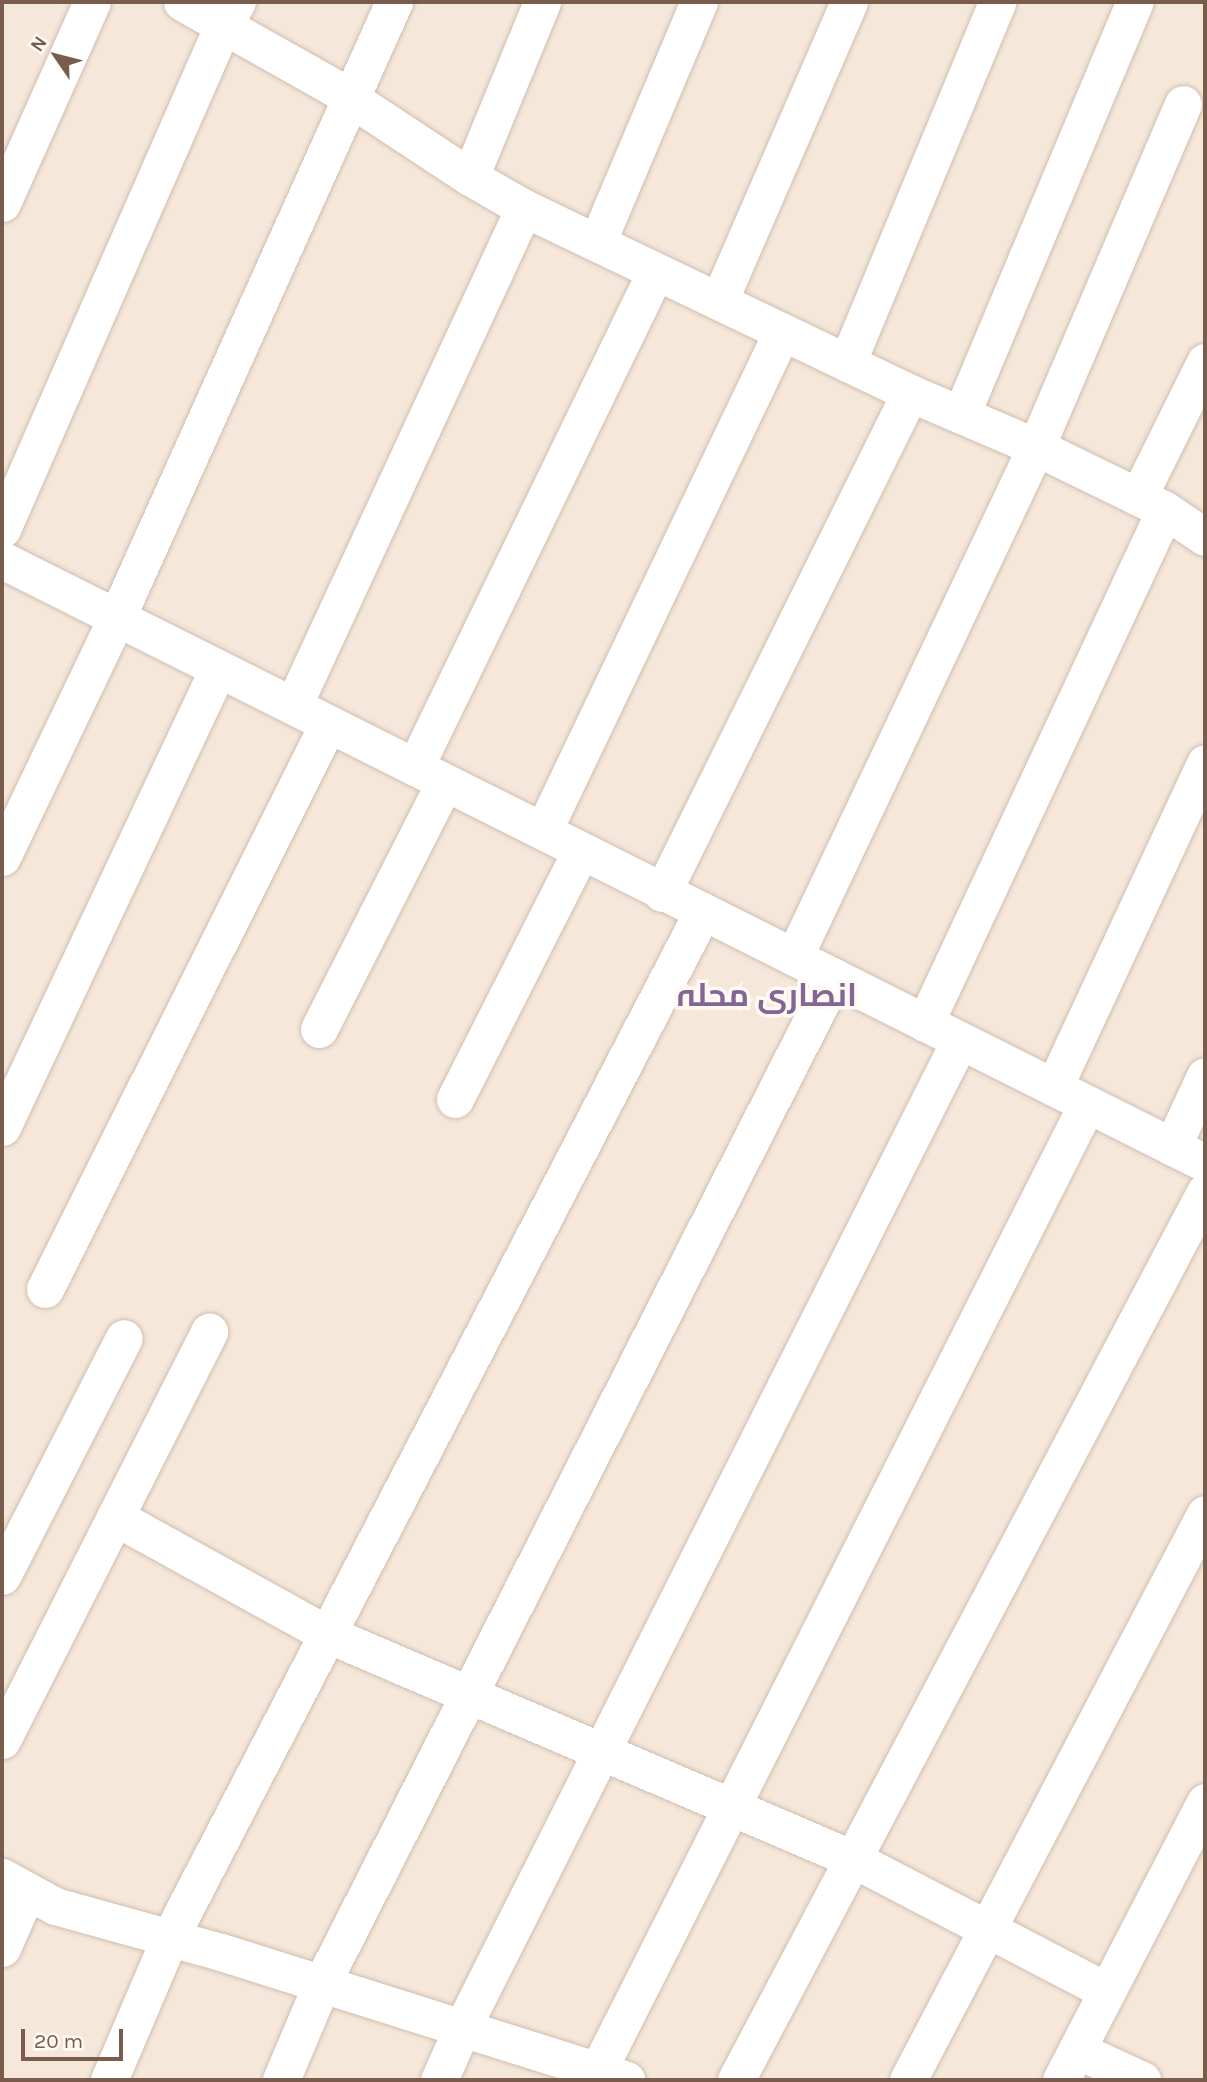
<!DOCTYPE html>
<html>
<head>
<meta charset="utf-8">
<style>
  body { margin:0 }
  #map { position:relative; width:1207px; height:2082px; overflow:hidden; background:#fdf6ec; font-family:Karla,Cairo,sans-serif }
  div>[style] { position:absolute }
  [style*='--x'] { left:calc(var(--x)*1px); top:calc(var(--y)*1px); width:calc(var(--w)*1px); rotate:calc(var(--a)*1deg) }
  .residential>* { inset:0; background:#f5e8da; transform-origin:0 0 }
  .roads { filter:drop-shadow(0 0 2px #d1beb0) drop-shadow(0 0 2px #d1beb0) }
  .street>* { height:37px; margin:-18.5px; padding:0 18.5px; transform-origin:18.5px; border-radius:18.5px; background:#fff }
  span { translate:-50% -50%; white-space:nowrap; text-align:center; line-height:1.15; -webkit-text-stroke:7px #fffaf3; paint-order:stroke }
  .district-label { font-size:32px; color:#846695; font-weight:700 }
  .frame { position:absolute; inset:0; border:4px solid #7a5c4d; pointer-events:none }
  .north { position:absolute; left:21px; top:21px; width:70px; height:70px; -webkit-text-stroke:5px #fffaf3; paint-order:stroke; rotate:305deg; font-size:19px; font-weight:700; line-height:28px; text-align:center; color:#7a5c4d }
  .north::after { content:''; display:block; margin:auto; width:24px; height:32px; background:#7a5c4d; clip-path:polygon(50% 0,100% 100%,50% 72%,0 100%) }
  .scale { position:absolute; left:21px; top:2029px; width:102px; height:32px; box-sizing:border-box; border:4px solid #7a5c4d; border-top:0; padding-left:9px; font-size:21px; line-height:24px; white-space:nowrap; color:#7a5c4d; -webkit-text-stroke:5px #fffaf3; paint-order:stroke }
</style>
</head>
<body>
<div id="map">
  <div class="residential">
    <div style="left:2px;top:2px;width:1203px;height:2078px"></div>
  </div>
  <div class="roads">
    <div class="street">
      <div style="--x:182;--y:2;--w:179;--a:29.4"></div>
      <div style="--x:338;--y:90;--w:158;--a:33.4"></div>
      <div style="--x:470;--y:177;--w:62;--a:29.9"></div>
      <div style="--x:524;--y:208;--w:428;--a:25.6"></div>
      <div style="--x:910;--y:393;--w:137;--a:23.2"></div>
      <div style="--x:1036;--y:447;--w:144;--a:26"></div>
      <div style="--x:1165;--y:510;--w:48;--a:34"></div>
      <div style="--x:470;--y:177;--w:189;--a:-67.6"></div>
      <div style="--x:2;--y:203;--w:220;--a:-65.9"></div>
      <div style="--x:597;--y:243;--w:262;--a:-67.1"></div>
      <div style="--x:719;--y:301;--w:326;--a:-66.5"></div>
      <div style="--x:847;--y:363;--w:391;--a:-67.4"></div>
      <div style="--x:961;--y:415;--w:448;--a:-67.2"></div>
      <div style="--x:1138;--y:497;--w:151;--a:-63.6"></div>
      <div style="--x:2;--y:529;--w:550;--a:-66.32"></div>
      <div style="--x:223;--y:25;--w:27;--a:-59"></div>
      <div style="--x:2;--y:560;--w:1346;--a:26.62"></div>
      <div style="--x:293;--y:706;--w:549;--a:-65.12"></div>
      <div style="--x:415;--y:767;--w:551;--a:-64.09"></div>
      <div style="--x:543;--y:831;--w:553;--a:-64.41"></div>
      <div style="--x:2;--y:857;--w:266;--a:-64.4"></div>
      <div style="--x:117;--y:617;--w:675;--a:-65.75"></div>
      <div style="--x:662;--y:893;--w:558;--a:-63.62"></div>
      <div style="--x:794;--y:957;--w:565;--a:-64.62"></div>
      <div style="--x:1036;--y:447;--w:373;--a:-66.8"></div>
      <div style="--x:925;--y:1023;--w:566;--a:-64.93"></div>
      <div style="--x:319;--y:1029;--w:277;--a:-63"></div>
      <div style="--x:1054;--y:1087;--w:357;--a:-65"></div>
      <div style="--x:455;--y:1099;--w:278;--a:-63.1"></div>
      <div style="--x:2;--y:1127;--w:506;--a:-64.75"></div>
      <div style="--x:1172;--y:1147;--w:78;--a:-65.1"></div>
      <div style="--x:45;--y:1289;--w:632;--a:-63.39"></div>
      <div style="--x:115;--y:1517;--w:242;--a:28.9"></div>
      <div style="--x:327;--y:1634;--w:572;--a:23.16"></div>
      <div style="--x:853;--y:1859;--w:286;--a:27.5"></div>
      <div style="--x:2;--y:1576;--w:267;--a:-62.9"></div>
      <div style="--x:2;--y:1740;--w:458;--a:-63.1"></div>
      <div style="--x:2;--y:1877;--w:60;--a:28.7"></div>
      <div style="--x:55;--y:1906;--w:172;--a:15.5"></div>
      <div style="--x:221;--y:1952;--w:425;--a:17.5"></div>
      <div style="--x:2;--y:1948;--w:62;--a:-66.3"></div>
      <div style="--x:1077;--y:2050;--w:72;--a:24.8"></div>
      <div style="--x:109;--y:2080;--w:155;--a:-66.9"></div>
      <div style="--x:170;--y:1937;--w:1156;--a:-62.55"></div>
      <div style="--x:281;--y:2080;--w:105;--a:-67.1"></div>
      <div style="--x:322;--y:1983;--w:1129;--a:-63.03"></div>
      <div style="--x:439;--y:2080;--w:57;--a:-66.1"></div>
      <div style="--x:462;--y:2028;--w:1106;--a:-63.25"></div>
      <div style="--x:593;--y:2080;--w:1094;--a:-63.15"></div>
      <div style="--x:736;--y:2080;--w:1004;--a:-62.16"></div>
      <div style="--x:908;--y:2080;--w:639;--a:-62.31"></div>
      <div style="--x:1061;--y:2080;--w:313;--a:-62.6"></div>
    </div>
  </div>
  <div class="district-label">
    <span style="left:767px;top:996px">انصاری محلہ</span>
  </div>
  <div class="frame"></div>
  <div class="north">N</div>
  <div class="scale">20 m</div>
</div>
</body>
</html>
